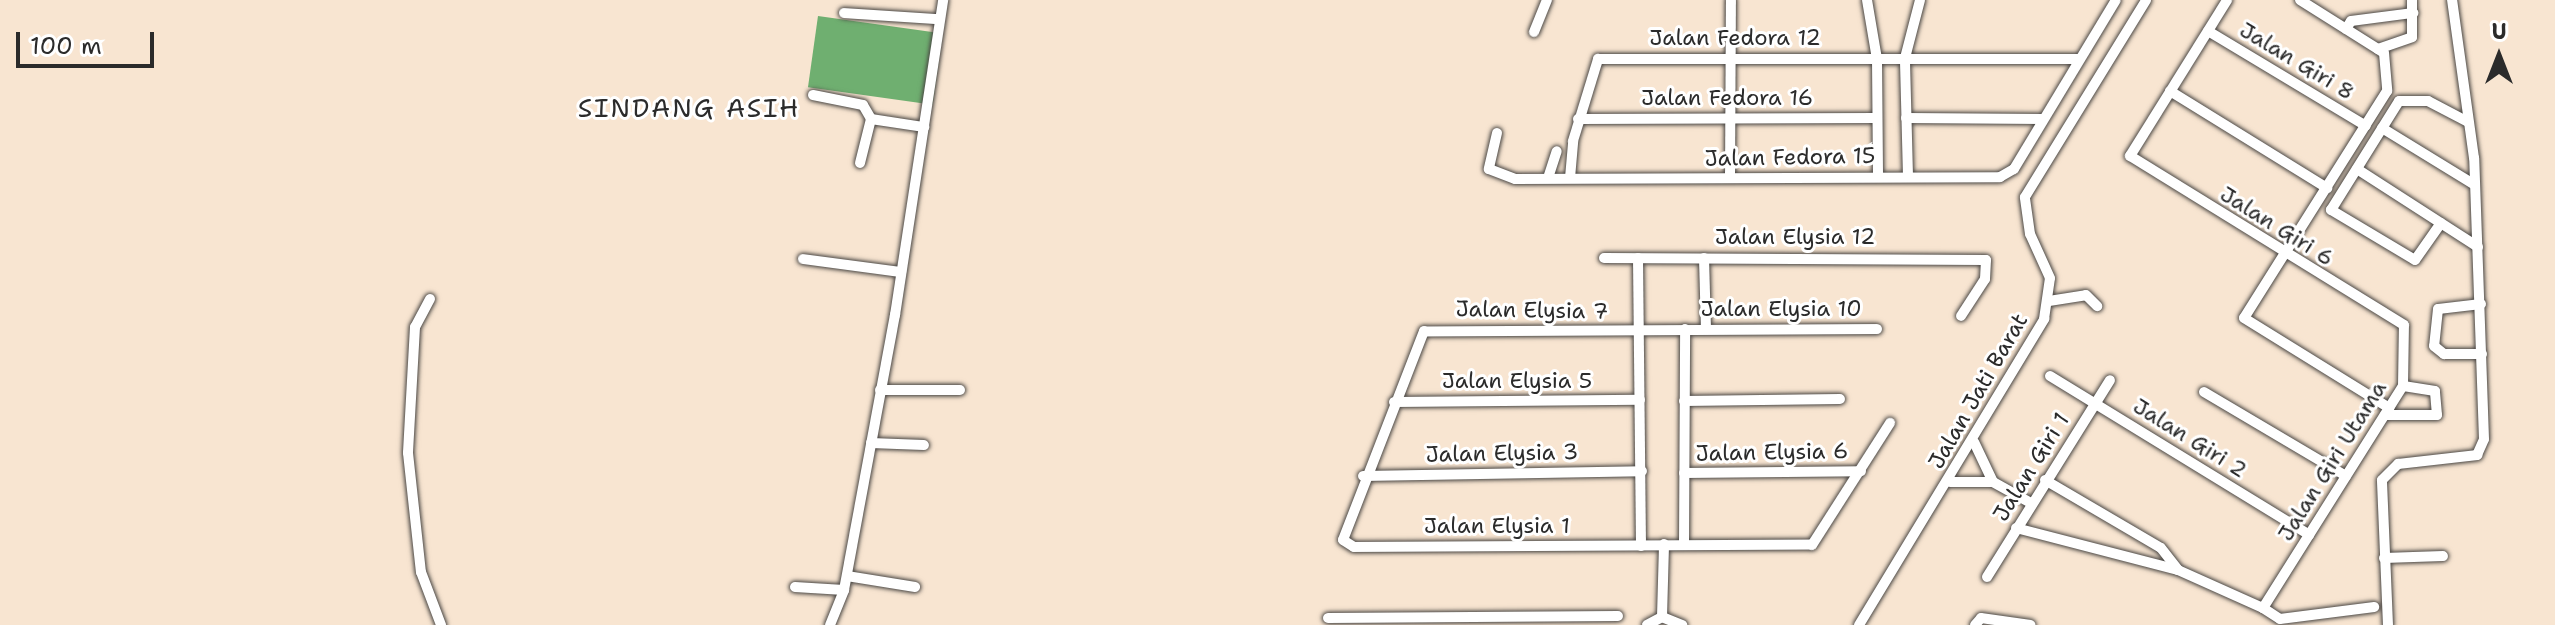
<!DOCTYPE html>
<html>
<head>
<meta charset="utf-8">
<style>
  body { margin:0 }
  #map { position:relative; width:2555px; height:625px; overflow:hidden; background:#f8e5d1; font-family:"Shantell Sans",sans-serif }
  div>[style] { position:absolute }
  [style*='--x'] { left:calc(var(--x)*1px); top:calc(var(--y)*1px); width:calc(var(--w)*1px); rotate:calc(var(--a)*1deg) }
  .forest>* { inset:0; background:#6faf70; transform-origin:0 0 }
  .roads { filter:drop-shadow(0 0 2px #4a4744) drop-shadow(0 0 2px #4a4744) }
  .street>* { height:10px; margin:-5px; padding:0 5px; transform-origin:5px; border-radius:5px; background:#fff }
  span { translate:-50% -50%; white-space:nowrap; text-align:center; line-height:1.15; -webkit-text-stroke:6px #fff; paint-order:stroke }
  .street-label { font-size:22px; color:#2b2b2b }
  .quarter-label { font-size:26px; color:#2b2b2b; letter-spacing:2px }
  .north { position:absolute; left:2459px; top:16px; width:80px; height:80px; -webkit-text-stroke:6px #fff; paint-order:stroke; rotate:0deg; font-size:22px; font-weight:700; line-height:32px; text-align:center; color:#2b2b2b }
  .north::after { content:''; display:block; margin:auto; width:28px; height:36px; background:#2b2b2b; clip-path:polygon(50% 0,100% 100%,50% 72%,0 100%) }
  .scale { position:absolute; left:16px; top:32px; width:138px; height:36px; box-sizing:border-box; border:4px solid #2b2b2b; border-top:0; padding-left:10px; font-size:24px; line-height:28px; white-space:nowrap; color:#2b2b2b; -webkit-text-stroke:6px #fff; paint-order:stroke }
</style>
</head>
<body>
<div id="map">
  <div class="forest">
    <div style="left:818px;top:16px;width:126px;height:72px;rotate:8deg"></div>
  </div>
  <div class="roads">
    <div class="street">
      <div style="--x:1867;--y:0;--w:60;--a:80.4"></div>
      <div style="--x:1877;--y:59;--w:116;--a:89.5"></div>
      <div style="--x:2300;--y:0;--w:99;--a:32.2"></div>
      <div style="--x:2384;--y:53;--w:38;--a:85"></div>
      <div style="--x:2387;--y:91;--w:268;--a:122.2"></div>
      <div style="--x:2244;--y:318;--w:171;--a:31.8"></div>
      <div style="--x:844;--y:13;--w:94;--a:3.7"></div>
      <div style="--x:2346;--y:29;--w:9;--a:-58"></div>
      <div style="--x:2351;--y:21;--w:63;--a:-7.4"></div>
      <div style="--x:2208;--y:31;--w:184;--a:31"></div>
      <div style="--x:1534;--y:32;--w:35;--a:-68"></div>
      <div style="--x:2378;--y:49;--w:36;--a:-19"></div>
      <div style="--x:2412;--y:37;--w:37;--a:-90"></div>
      <div style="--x:2170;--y:91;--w:185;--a:31.7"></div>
      <div style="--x:813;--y:95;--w:51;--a:11.3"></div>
      <div style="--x:863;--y:105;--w:16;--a:60"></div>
      <div style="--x:871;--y:119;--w:54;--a:8.6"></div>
      <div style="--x:1906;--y:118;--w:137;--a:0.4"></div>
      <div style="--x:1578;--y:119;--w:299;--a:-0.2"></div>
      <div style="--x:2382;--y:128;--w:109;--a:31.5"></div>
      <div style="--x:1497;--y:133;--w:37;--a:103"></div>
      <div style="--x:1489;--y:169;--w:28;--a:21"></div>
      <div style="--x:1515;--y:179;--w:485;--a:-0.2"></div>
      <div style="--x:2000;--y:177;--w:16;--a:-30"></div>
      <div style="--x:2014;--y:169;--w:197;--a:-58.9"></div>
      <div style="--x:860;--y:163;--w:45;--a:-76"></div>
      <div style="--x:2357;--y:169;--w:144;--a:32.8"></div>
      <div style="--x:1908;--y:176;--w:118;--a:-91.5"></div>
      <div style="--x:1905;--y:58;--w:60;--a:-75.5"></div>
      <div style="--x:1548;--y:178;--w:28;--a:-72"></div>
      <div style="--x:1570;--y:178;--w:37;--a:-85"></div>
      <div style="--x:1573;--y:141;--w:86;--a:-73"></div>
      <div style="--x:1598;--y:59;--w:481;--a:0"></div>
      <div style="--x:1730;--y:178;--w:178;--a:-89.7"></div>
      <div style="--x:2441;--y:223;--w:45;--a:125.1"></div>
      <div style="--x:2415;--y:260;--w:98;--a:-149.2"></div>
      <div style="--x:2331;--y:210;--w:128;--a:-58"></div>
      <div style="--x:2399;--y:101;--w:29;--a:0"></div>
      <div style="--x:2428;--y:101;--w:45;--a:27.7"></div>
      <div style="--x:1604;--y:258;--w:382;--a:0.3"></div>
      <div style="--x:1986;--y:260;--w:19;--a:93"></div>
      <div style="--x:1985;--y:279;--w:44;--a:123"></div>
      <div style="--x:1638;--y:258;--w:288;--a:89.4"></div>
      <div style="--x:1704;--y:258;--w:70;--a:88.4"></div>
      <div style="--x:803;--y:259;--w:99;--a:7.6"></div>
      <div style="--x:430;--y:299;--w:32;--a:118"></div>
      <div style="--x:415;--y:327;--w:126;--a:93.2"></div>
      <div style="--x:408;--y:453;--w:120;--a:83.8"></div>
      <div style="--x:421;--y:572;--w:57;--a:69.3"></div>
      <div style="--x:2049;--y:301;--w:37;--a:-9"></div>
      <div style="--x:2086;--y:295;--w:16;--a:45"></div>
      <div style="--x:2481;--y:304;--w:43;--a:173.4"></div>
      <div style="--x:2438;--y:309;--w:37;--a:96"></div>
      <div style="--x:2434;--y:346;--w:13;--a:39"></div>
      <div style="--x:2444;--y:354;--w:38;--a:0"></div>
      <div style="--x:1877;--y:329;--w:453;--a:179.7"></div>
      <div style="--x:1424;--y:331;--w:224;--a:111.2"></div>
      <div style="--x:1343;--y:540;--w:13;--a:32"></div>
      <div style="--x:1354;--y:547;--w:458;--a:-0.3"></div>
      <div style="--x:1812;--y:545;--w:145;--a:-57.4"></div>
      <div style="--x:2050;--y:376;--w:304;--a:31.5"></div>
      <div style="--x:880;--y:390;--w:80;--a:0"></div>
      <div style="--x:2204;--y:392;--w:165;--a:30.6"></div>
      <div style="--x:1684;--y:401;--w:156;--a:-0.7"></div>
      <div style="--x:1394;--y:402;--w:246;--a:-0.5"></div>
      <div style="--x:2385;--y:415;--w:52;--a:0"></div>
      <div style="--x:2437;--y:415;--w:24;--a:-95"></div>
      <div style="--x:2435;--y:391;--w:32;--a:-171"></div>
      <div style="--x:871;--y:443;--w:53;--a:2.2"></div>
      <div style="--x:1684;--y:473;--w:177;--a:-0.6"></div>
      <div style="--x:1363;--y:476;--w:279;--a:-1"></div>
      <div style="--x:2045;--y:480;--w:134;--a:30.4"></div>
      <div style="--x:2161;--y:548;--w:28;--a:52"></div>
      <div style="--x:1950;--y:482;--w:43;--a:0"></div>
      <div style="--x:1993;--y:482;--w:44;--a:-115.4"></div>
      <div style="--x:1993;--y:482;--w:43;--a:28.9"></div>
      <div style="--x:2016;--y:528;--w:167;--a:14.5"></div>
      <div style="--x:2178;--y:570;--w:93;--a:24.1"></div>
      <div style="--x:2263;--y:608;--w:262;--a:-57.8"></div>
      <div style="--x:2403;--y:386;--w:61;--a:-89.1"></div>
      <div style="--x:2404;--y:325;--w:322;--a:-148.3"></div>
      <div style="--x:2130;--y:156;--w:184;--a:-58.1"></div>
      <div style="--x:1684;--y:545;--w:216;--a:-89.7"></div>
      <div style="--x:2384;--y:558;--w:59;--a:-1.9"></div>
      <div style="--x:847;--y:576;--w:69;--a:9.2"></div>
      <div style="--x:1987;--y:577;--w:232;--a:-58"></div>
      <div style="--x:795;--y:587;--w:49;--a:3.5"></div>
      <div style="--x:2263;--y:608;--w:20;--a:33"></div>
      <div style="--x:2280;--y:619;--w:95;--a:-7.3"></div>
      <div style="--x:1662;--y:617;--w:73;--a:-88.4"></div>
      <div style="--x:1328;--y:618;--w:290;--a:-0.4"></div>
      <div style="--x:830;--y:625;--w:38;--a:-68"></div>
      <div style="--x:844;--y:590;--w:280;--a:-79.5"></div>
      <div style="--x:895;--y:315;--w:319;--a:-81.3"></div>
      <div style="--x:1647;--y:625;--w:17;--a:-28"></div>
      <div style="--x:1662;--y:617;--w:22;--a:22"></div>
      <div style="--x:1859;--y:625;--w:358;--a:-58.8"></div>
      <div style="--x:2044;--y:319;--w:41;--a:-81.7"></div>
      <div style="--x:2050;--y:278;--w:48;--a:-114.4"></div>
      <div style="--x:2030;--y:234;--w:37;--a:-98"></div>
      <div style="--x:2025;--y:197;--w:231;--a:-58.4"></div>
      <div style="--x:1975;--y:625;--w:9;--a:-49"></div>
      <div style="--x:1981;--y:618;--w:50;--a:8"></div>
      <div style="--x:2388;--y:625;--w:145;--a:-92.4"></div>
      <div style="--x:2382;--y:480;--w:23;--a:-45"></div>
      <div style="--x:2398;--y:464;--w:80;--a:-6.5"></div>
      <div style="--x:2477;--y:455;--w:17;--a:-66"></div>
      <div style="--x:2484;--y:439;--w:281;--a:-92"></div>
      <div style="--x:2474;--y:158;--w:160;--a:-97.9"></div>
    </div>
  </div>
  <div class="street-label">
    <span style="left:1735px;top:38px">Jalan Fedora 12</span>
    <span style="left:2297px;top:61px;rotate:31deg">Jalan Giri 8</span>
    <span style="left:1727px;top:98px">Jalan Fedora 16</span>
    <span style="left:1790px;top:157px;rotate:-1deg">Jalan Fedora 15</span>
    <span style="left:2277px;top:226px;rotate:32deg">Jalan Giri 6</span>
    <span style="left:1795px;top:237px">Jalan Elysia 12</span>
    <span style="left:1781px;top:309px">Jalan Elysia 10</span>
    <span style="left:1532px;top:310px;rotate:1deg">Jalan Elysia 7</span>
    <span style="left:1517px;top:381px">Jalan Elysia 5</span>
    <span style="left:1978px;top:391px;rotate:-60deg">Jalan Jati Barat</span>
    <span style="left:2190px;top:438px;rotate:32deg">Jalan Giri 2</span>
    <span style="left:1772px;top:452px;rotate:-1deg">Jalan Elysia 6</span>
    <span style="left:1502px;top:453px;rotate:-1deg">Jalan Elysia 3</span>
    <span style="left:2332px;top:461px;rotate:-58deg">Jalan Giri Utama</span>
    <span style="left:2031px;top:467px;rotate:-58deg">Jalan Giri 1</span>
    <span style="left:1497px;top:526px">Jalan Elysia 1</span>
  </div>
  <div class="quarter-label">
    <span style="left:689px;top:108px">SINDANG ASIH</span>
  </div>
  <div class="north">U</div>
  <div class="scale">100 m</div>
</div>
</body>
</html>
